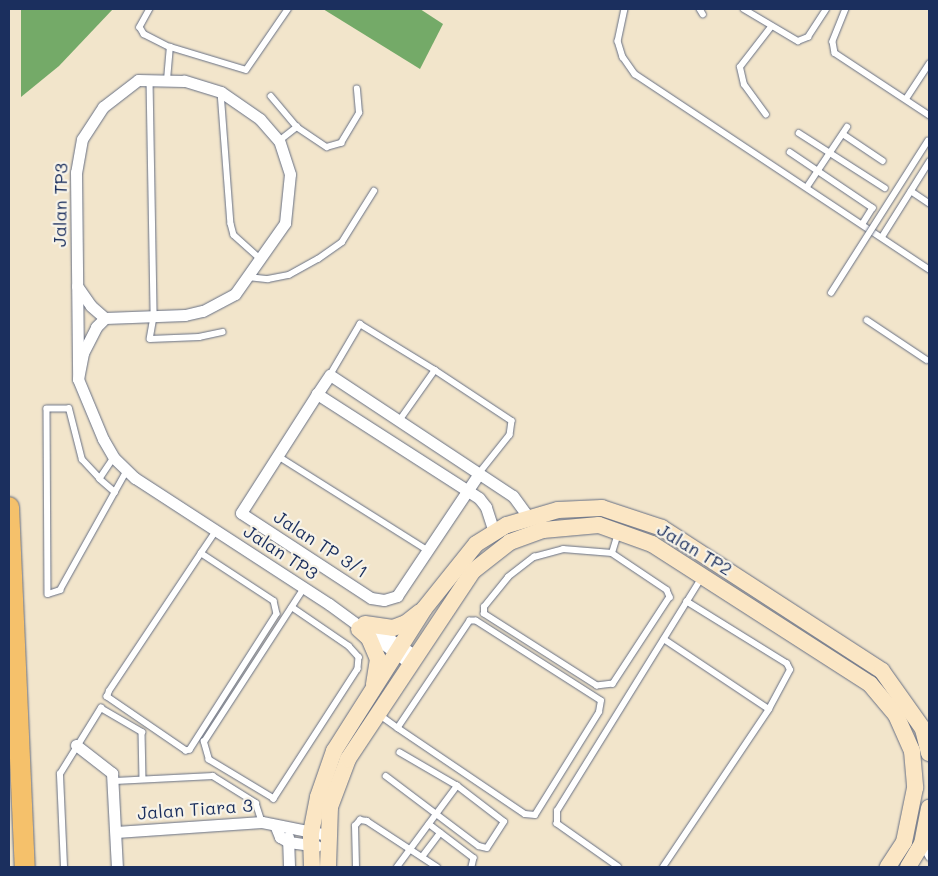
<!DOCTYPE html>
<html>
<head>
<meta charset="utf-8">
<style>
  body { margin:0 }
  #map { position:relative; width:938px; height:876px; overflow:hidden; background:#f2e5cb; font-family:Mali,sans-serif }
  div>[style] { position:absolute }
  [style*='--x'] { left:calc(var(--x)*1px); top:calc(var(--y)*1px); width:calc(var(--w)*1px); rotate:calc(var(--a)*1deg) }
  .forest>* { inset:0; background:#74aa68 }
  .roads { filter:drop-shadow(0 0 1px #666f84) drop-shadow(0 0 1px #666f84) }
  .lane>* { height:5.5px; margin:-2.75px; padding:0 2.75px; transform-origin:2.75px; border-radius:2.75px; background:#fff }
  .street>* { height:11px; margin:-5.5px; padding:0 5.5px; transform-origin:5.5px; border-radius:5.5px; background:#fff }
  .secondary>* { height:16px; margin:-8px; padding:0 8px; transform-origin:8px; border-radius:8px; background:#fbe6c4 }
  .highway>* { height:20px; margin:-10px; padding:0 10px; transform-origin:10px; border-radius:10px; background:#f5c16b }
  .bridges { filter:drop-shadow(0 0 1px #666f84) drop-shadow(0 0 1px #666f84) }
  .lane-bridge>* { height:5.5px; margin:-2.75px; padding:0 2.75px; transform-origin:2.75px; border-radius:2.75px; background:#fff }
  span { translate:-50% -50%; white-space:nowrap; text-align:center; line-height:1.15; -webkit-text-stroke:4.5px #f7f3e8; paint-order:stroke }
  .street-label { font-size:18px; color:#1b2f5e }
  .frame { position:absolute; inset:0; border:10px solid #1b2f5e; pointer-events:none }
</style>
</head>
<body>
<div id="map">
  <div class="forest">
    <div style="clip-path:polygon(21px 9px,113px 9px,59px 66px,21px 97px)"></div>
    <div style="clip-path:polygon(323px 9px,420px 9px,443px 24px,420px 69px)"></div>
  </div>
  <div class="roads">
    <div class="lane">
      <div style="--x:150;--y:9;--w:21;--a:119"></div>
      <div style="--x:140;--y:27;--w:8;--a:60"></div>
      <div style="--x:144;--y:34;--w:29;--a:27"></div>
      <div style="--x:625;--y:9;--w:33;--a:102"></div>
      <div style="--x:618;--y:41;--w:17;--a:73"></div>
      <div style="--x:623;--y:57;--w:21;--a:55"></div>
      <div style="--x:635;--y:74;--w:353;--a:33.6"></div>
      <div style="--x:700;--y:9;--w:6;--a:59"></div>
      <div style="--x:744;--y:9;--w:63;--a:30.7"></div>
      <div style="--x:798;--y:41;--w:11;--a:-22"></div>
      <div style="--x:808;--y:37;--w:33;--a:-57"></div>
      <div style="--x:846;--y:9;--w:35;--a:112"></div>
      <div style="--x:833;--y:42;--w:11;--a:80"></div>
      <div style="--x:835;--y:53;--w:113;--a:33.4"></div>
      <div style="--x:150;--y:80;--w:237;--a:89"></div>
      <div style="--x:154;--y:317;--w:22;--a:100"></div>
      <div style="--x:150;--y:339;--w:49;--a:-2.3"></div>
      <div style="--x:199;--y:337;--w:24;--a:-12"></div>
      <div style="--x:167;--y:80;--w:33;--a:-85"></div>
      <div style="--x:170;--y:47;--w:79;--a:16.8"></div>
      <div style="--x:246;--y:70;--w:74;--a:-55.5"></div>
      <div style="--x:221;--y:92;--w:132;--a:85.7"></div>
      <div style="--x:231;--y:224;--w:11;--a:75"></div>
      <div style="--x:234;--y:235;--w:36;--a:42"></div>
      <div style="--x:271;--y:96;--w:40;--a:50"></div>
      <div style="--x:906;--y:99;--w:42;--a:-56.7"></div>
      <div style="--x:766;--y:115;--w:37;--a:-126"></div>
      <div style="--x:744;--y:85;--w:18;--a:-103"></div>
      <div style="--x:740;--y:67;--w:51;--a:-52.2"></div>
      <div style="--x:799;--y:133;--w:102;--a:32.6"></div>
      <div style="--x:843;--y:134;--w:48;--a:34"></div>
      <div style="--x:279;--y:141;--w:23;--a:-38"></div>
      <div style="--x:297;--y:127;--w:36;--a:34"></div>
      <div style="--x:327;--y:147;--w:15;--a:-16"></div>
      <div style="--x:341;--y:143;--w:35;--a:-59"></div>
      <div style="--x:359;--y:113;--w:24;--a:-95"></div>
      <div style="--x:790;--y:152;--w:100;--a:34"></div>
      <div style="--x:873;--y:208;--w:19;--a:122"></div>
      <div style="--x:807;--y:187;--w:72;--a:-56.3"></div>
      <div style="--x:911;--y:191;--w:22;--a:34"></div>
      <div style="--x:882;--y:237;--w:89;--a:-57.9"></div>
      <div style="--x:248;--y:277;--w:20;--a:6"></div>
      <div style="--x:268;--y:279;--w:21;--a:-11"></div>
      <div style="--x:289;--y:275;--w:33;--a:-29"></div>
      <div style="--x:318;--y:259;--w:29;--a:-35"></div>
      <div style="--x:342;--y:242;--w:60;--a:-57.9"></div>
      <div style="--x:867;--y:320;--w:72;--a:33.7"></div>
      <div style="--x:330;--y:375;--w:59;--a:-59.5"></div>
      <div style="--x:360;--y:324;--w:88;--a:31.5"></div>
      <div style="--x:435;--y:370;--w:92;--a:33.5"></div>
      <div style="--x:512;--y:421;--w:14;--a:98"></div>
      <div style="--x:510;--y:435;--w:50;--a:128.5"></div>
      <div style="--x:399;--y:421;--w:62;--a:-54.8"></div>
      <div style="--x:278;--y:456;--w:176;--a:32.2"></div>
      <div style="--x:114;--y:458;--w:25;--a:124"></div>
      <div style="--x:100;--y:479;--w:26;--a:-133"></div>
      <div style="--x:82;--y:460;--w:53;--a:-104.3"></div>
      <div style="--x:69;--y:409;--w:22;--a:180"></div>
      <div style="--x:47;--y:409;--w:185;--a:89.7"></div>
      <div style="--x:48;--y:594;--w:13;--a:-18"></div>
      <div style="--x:60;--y:590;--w:137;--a:-60.8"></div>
      <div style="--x:100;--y:479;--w:20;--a:41"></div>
      <div style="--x:563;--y:549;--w:49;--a:4.7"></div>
      <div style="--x:612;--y:553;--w:66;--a:33.9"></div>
      <div style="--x:667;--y:590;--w:8;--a:67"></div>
      <div style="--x:670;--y:597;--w:104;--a:123.2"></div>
      <div style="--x:613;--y:684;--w:16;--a:173"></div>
      <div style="--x:597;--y:686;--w:134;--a:-147.5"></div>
      <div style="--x:484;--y:614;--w:7;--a:-90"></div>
      <div style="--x:484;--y:607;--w:38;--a:-51"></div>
      <div style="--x:508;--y:577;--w:33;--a:-38"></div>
      <div style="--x:534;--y:557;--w:30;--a:-15"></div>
      <div style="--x:201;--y:553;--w:87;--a:33.3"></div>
      <div style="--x:274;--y:601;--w:13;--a:77"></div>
      <div style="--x:277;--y:614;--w:161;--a:122.6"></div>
      <div style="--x:190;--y:750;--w:4;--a:166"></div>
      <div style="--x:186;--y:751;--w:96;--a:-145.6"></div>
      <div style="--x:107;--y:697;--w:6;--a:-72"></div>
      <div style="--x:109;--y:691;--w:166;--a:-56.3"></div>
      <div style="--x:201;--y:553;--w:27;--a:-56"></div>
      <div style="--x:612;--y:553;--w:21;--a:-73"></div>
      <div style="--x:292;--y:607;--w:69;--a:34.4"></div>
      <div style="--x:349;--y:646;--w:15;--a:48"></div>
      <div style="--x:359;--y:657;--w:12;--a:95"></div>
      <div style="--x:358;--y:669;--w:155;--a:122.9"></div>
      <div style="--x:274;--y:799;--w:76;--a:-149"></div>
      <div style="--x:209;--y:760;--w:19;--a:-106"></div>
      <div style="--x:204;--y:742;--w:184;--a:-57"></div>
      <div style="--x:664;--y:639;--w:126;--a:33.7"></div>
      <div style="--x:380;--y:715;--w:22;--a:36"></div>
      <div style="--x:398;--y:728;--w:153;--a:34.1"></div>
      <div style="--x:525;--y:814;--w:10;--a:6"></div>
      <div style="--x:535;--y:815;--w:121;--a:-58.1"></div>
      <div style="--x:599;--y:712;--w:11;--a:-80"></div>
      <div style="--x:601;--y:701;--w:148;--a:-147.4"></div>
      <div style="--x:476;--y:621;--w:6;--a:180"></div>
      <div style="--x:470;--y:621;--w:129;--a:123.9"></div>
      <div style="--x:386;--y:776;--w:116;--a:37"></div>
      <div style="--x:479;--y:846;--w:8;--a:14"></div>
      <div style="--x:487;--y:848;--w:31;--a:-57"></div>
      <div style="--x:504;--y:822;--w:59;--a:-142.5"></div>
      <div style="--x:115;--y:781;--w:98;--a:-2.9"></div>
      <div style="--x:213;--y:776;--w:51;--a:32.1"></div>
      <div style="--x:256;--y:803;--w:20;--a:72"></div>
      <div style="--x:429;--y:824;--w:56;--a:37.1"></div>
      <div style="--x:474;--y:858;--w:9;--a:103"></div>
      <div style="--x:923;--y:846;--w:13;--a:61"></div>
      <div style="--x:422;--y:857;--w:30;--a:-53"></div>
      <div style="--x:64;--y:867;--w:93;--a:-92.5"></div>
      <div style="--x:60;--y:774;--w:78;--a:-58.2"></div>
      <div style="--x:101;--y:708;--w:48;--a:30.3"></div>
      <div style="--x:142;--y:732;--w:47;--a:88.8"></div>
      <div style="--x:356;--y:867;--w:41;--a:-91.4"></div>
      <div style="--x:355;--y:826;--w:8;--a:-50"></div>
      <div style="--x:360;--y:820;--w:7;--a:8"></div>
      <div style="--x:367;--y:821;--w:84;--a:33.3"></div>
      <div style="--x:397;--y:867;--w:101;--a:-53.5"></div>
      <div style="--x:457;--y:786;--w:66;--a:-149.9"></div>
      <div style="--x:618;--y:867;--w:75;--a:-144.8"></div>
      <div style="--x:557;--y:824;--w:13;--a:-90"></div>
      <div style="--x:557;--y:811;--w:275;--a:-58.2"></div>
      <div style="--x:663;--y:867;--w:190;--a:-56.1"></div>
      <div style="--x:769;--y:709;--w:44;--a:-61.7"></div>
      <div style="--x:790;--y:670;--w:7;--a:-117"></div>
      <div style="--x:787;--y:664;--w:118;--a:-148.2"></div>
    </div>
    <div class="street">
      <div style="--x:77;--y:286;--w:24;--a:55"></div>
      <div style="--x:91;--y:306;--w:18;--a:41"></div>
      <div style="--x:78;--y:379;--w:26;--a:-79"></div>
      <div style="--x:83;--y:353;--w:29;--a:-63"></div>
      <div style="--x:96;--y:327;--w:13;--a:-45"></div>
      <div style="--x:105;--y:318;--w:80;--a:-2.1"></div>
      <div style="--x:185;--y:315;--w:18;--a:-13"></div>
      <div style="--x:203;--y:311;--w:36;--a:-28"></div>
      <div style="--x:235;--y:294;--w:87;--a:-54.8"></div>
      <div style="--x:285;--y:223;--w:49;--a:-84.2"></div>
      <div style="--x:290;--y:174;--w:35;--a:-108"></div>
      <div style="--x:279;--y:141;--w:29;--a:-131"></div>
      <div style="--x:260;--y:119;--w:47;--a:-145.3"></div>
      <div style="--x:221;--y:92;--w:39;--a:-163"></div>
      <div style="--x:184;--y:81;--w:46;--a:-178.8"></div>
      <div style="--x:138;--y:80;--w:44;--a:142.4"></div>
      <div style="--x:103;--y:107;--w:38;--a:123"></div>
      <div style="--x:82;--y:139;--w:34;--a:100"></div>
      <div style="--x:76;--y:172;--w:207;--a:89.4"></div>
      <div style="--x:78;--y:379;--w:65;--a:67.4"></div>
      <div style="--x:103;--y:439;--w:22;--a:60"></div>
      <div style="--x:114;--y:458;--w:29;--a:44"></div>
      <div style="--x:135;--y:478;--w:231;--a:33"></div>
      <div style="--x:329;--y:604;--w:102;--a:36.2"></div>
      <div style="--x:317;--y:394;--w:141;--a:122.6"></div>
      <div style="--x:241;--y:513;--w:155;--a:33.2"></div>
      <div style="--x:371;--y:598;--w:13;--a:9"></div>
      <div style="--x:384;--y:600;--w:14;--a:-17"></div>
      <div style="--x:397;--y:596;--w:146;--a:-56.2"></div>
      <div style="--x:494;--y:532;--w:26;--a:-108"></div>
      <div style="--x:486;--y:507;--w:11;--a:-128"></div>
      <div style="--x:479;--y:498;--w:193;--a:-147.3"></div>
      <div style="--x:317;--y:394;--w:23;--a:-56"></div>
      <div style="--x:330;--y:375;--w:219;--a:33.5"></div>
      <div style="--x:513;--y:496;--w:26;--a:54"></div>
      <div style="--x:374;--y:629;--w:50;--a:32.7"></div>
      <div style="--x:76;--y:745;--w:46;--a:37.9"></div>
      <div style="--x:112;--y:773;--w:94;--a:87"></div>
      <div style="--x:276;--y:827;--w:11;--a:68"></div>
      <div style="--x:280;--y:837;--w:10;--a:29"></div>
      <div style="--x:289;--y:842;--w:28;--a:8"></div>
      <div style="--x:116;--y:832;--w:146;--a:-3.9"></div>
      <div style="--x:262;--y:822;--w:66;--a:11.3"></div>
      <div style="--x:288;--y:837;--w:30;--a:88"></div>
    </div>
    <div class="secondary">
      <div style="--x:365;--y:624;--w:28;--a:8"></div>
      <div style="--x:393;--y:628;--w:14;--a:-21"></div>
      <div style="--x:406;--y:623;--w:18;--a:-38"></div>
      <div style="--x:359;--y:629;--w:13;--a:42"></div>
      <div style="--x:369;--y:638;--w:23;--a:67"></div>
      <div style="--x:378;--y:659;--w:26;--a:99"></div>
      <div style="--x:312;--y:867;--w:34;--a:-92"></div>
      <div style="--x:311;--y:833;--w:37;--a:-79"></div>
      <div style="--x:318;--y:797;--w:49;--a:-70.8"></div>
      <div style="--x:334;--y:751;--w:168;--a:-57.6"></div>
      <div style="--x:424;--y:609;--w:83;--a:-51.3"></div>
      <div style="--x:476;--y:544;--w:36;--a:-32"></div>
      <div style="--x:507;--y:525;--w:53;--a:-16.4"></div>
      <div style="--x:558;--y:510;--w:44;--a:-2.6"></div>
      <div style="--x:602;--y:508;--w:63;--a:18.4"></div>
      <div style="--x:662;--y:528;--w:262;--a:33"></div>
      <div style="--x:882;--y:671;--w:71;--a:54.7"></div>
      <div style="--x:923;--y:729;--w:25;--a:76"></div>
      <div style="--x:328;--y:867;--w:60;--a:-88.1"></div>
      <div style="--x:330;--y:807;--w:51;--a:-69.4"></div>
      <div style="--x:348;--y:759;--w:226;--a:-56.4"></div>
      <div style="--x:473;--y:571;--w:47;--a:-38.1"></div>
      <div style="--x:510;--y:542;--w:35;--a:-20"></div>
      <div style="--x:543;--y:530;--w:56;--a:-5.1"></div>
      <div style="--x:599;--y:525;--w:56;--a:19.7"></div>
      <div style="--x:652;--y:544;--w:259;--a:32.7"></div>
      <div style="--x:870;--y:684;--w:40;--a:50"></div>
      <div style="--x:896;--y:715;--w:39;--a:66"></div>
      <div style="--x:912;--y:751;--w:37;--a:85"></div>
      <div style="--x:915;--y:788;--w:55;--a:101.5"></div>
      <div style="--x:904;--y:842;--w:30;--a:123"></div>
      <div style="--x:908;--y:867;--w:27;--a:-59"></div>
      <div style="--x:922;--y:844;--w:37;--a:-79"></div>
    </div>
    <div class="highway">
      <div style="--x:9;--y:507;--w:360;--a:87.5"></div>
    </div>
  </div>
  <div class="bridges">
    <div class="lane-bridge">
      <div style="--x:831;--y:293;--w:180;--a:-57.5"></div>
    </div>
  </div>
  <div class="street-label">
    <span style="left:60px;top:205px;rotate:-89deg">Jalan TP3</span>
    <span style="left:321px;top:544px;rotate:33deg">Jalan TP 3/1</span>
    <span style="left:695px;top:549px;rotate:31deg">Jalan TP2</span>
    <span style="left:281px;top:552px;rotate:33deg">Jalan TP3</span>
    <span style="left:195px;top:809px;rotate:-4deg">Jalan Tiara 3</span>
  </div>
  <div class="frame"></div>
</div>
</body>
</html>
